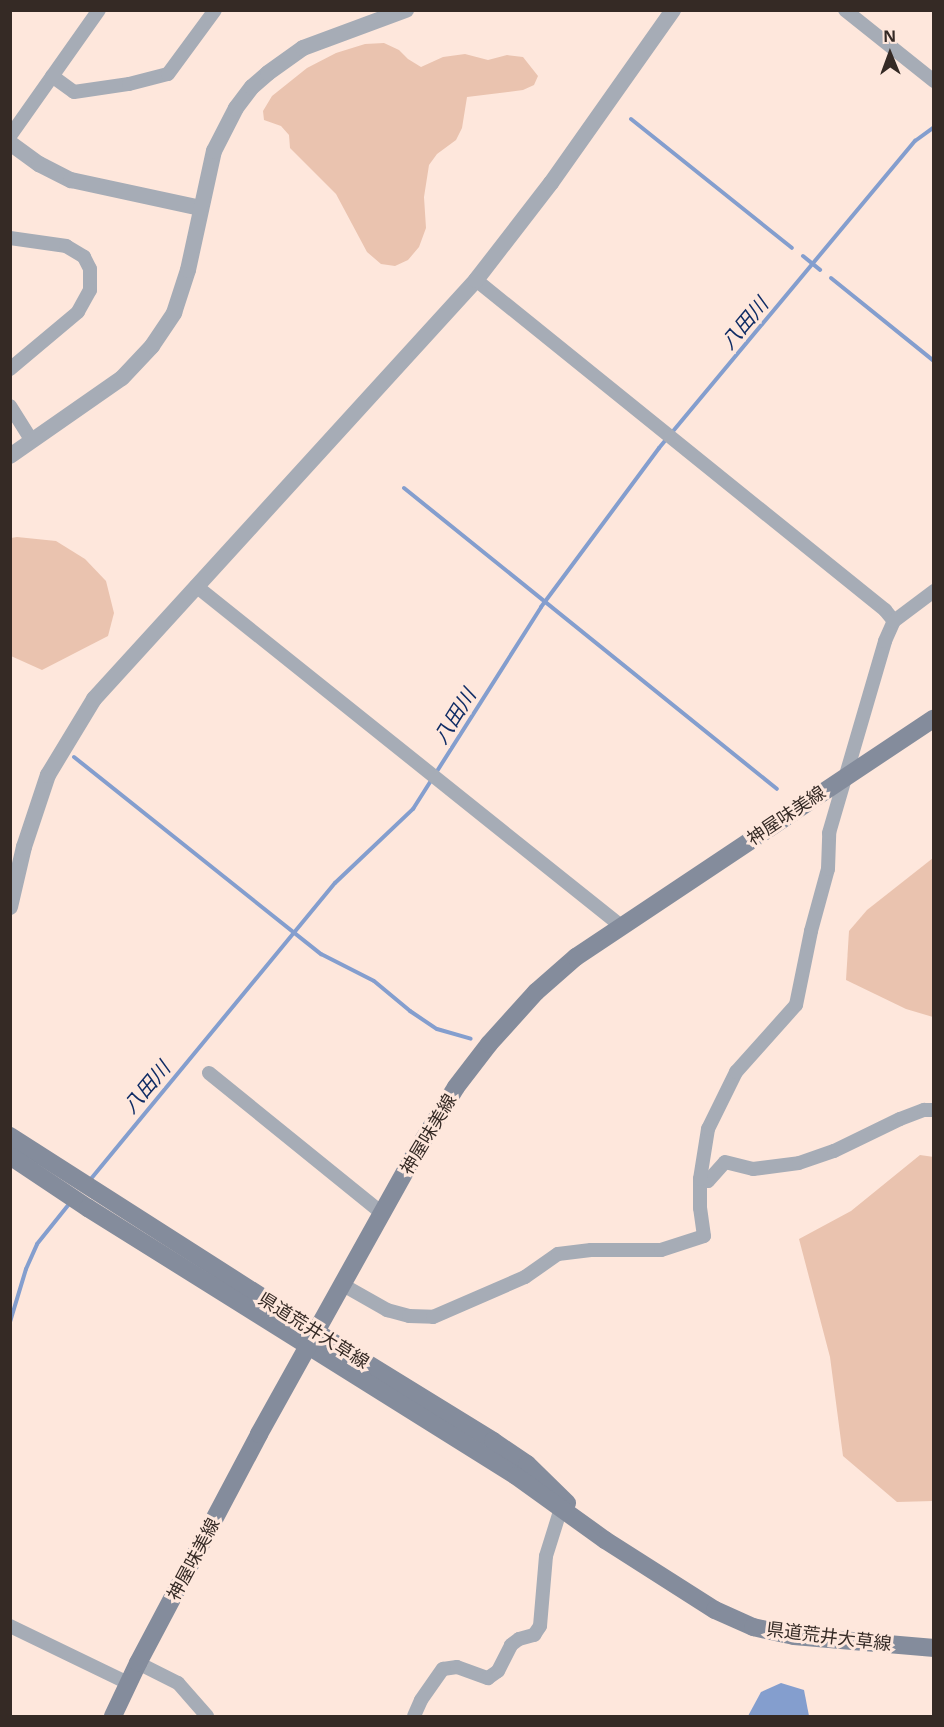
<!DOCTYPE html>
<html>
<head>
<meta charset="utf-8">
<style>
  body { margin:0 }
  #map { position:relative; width:944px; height:1727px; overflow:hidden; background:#fee7dc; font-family:"Open Sans","Noto Sans JP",sans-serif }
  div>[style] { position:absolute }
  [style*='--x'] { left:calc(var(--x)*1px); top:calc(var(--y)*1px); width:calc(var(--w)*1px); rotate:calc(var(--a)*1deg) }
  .green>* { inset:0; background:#eac3af }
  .water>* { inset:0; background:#849ece }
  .stream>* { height:4px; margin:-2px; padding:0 2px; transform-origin:2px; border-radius:2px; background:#849ece }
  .minor>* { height:14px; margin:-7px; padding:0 7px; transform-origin:7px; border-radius:7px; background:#a6acb6 }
  .tertiary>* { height:16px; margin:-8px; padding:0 8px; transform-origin:8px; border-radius:8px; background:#a6acb6 }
  .secondary>* { height:18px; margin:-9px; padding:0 9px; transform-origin:9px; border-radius:9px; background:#848c9c }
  span { translate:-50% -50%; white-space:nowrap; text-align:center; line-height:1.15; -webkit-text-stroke:6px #fee7dc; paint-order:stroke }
  .street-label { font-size:18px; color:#352a25 }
  .water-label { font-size:20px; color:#0f2c65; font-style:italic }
  .frame { position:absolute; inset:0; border:12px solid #352a25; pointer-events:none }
  .north { position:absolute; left:860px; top:24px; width:60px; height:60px; -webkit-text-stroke:4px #fee7dc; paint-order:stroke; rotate:359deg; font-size:16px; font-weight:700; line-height:24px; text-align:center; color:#352a25 }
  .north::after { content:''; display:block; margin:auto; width:21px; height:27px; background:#352a25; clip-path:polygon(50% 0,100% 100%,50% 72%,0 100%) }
</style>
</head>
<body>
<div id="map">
  <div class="green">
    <div style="clip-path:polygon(384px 43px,399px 50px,408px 59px,421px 67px,443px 57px,465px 54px,488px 60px,507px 55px,523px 57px,538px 76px,534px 85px,523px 90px,467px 97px,462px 128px,456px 140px,437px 154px,429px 165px,424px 197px,426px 228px,419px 247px,408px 260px,395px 266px,381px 264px,367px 252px,336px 194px,290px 148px,289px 135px,281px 126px,264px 120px,263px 111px,272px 96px,307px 68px,336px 53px,365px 44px)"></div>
    <div style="clip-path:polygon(17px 537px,56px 541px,85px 559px,106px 581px,114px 613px,108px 636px,42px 670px,11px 656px,11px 538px)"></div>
    <div style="clip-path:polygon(933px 858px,933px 1017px,906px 1009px,846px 980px,849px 931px,867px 910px)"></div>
    <div style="clip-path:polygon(920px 1155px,934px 1157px,933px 1501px,897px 1502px,843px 1456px,830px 1357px,799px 1239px,851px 1211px)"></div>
  </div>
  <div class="water">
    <div style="clip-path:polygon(781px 1683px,804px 1690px,809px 1716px,748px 1716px,761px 1692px)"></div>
  </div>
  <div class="stream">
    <div style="--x:631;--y:119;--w:206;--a:38.7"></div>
    <div style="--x:803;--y:256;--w:22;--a:39"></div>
    <div style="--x:831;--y:278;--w:132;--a:38.9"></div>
    <div style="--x:404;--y:488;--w:479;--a:38.9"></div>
    <div style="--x:74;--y:757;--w:316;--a:38.6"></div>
    <div style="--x:321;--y:954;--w:59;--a:27"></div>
    <div style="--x:374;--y:981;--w:47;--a:39.8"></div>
    <div style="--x:410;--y:1011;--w:32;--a:34"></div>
    <div style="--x:437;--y:1029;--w:35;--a:16"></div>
    <div style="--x:90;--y:1180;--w:385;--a:-50.5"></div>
    <div style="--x:335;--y:883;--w:108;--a:-43.5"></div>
    <div style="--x:413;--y:809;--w:239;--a:-57.6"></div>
    <div style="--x:541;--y:607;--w:198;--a:-53.4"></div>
    <div style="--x:659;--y:448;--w:400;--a:-50.2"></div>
    <div style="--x:915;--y:141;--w:24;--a:-36"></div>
    <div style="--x:10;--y:1322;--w:55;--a:-73.2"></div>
    <div style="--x:26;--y:1269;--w:27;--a:-66"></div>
    <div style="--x:37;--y:1244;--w:51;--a:-51.3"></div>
  </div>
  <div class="minor">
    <div style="--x:845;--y:10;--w:114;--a:38.6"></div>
    <div style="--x:52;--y:76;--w:27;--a:36"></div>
    <div style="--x:74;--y:92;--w:56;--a:-8.3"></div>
    <div style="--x:129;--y:84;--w:40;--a:-14.4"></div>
    <div style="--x:168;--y:74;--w:79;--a:-53.7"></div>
    <div style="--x:10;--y:136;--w:154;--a:-54.8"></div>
    <div style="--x:10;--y:238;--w:57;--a:8.1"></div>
    <div style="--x:66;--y:246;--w:21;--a:31"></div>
    <div style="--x:84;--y:257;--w:13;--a:63"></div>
    <div style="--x:90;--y:269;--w:21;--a:90"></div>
    <div style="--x:90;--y:290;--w:25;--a:119"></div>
    <div style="--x:78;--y:312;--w:89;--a:140"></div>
    <div style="--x:476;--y:280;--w:526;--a:38.9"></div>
    <div style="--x:885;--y:610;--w:14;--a:51"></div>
    <div style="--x:10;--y:406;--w:41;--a:57.8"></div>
    <div style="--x:196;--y:586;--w:544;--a:38.66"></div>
    <div style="--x:209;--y:1073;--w:224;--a:39"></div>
    <div style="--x:700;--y:1179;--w:8;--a:14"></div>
    <div style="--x:708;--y:1181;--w:25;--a:-48"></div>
    <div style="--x:725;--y:1162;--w:29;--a:14"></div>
    <div style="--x:753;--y:1169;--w:46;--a:-7.4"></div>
    <div style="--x:799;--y:1163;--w:37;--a:-19"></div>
    <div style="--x:834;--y:1151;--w:73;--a:-25.9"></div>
    <div style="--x:900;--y:1119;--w:26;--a:-21"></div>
    <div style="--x:924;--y:1110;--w:10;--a:0"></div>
    <div style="--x:343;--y:1285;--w:51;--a:29.6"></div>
    <div style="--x:387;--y:1310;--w:23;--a:15"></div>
    <div style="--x:409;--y:1316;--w:24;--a:2"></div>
    <div style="--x:433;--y:1317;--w:100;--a:-23.5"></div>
    <div style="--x:525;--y:1277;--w:40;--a:-34.9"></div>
    <div style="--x:558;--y:1254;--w:33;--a:-7"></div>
    <div style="--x:591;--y:1250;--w:70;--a:0"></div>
    <div style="--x:661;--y:1250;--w:45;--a:-18"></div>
    <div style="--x:704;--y:1236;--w:28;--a:-98"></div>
    <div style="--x:700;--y:1208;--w:29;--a:-90"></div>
    <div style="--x:700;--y:1179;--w:51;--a:-80.9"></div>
    <div style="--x:708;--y:1129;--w:64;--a:-63.8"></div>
    <div style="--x:736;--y:1072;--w:90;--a:-48.2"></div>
    <div style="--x:796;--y:1005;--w:76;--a:-78.5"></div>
    <div style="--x:811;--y:931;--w:64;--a:-74.7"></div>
    <div style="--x:828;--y:869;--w:36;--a:-88"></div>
    <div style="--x:829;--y:833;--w:200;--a:-73.7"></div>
    <div style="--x:885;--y:641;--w:22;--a:-66"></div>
    <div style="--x:894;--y:621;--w:50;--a:-36.9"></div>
    <div style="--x:10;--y:1626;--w:131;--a:25.8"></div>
    <div style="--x:138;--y:1663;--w:45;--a:26.6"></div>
    <div style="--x:178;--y:1683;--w:44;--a:48.7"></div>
    <div style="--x:414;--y:1716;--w:17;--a:-66"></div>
    <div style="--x:421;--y:1700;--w:38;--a:-55"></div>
    <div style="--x:443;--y:1669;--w:14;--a:-8"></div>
    <div style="--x:457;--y:1667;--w:33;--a:20"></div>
    <div style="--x:488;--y:1678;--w:12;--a:-35"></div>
    <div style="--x:498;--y:1671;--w:29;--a:-63"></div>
    <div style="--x:511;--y:1645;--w:10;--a:-37"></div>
    <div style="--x:519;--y:1639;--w:16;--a:-15"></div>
    <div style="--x:534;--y:1635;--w:11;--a:-56"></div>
    <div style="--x:540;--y:1626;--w:70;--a:-85.1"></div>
    <div style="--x:546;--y:1556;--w:50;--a:-72.6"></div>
  </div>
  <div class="tertiary">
    <div style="--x:10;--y:143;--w:36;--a:36"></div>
    <div style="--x:39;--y:164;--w:36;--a:27"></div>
    <div style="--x:71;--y:180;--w:132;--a:12.2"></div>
    <div style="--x:10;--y:456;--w:136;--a:-34.9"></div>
    <div style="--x:122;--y:378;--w:44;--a:-46.8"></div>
    <div style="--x:152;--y:346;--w:40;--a:-56"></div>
    <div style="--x:174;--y:313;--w:45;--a:-72"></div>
    <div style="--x:188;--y:270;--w:122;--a:-77.7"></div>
    <div style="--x:214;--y:151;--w:48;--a:-62.9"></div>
    <div style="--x:236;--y:108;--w:26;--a:-53"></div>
    <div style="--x:252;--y:87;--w:21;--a:-41"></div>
    <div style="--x:268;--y:73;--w:43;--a:-35.5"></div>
    <div style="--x:303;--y:48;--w:110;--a:-20.3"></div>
    <div style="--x:10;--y:907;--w:62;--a:-76.9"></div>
    <div style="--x:24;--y:847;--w:76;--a:-71.6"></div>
    <div style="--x:48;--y:775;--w:89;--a:-58.8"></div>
    <div style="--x:94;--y:699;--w:567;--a:-47.64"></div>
    <div style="--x:476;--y:280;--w:123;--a:-52.3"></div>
    <div style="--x:551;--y:183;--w:212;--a:-54.8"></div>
  </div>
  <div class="secondary">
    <div style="--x:10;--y:1136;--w:363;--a:32.6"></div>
    <div style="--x:316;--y:1332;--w:208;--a:31.6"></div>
    <div style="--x:493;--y:1441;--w:41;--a:34.1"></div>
    <div style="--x:527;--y:1464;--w:56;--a:44.3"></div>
    <div style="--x:10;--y:1156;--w:94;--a:33.7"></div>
    <div style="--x:88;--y:1208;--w:505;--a:32.05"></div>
    <div style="--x:516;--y:1476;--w:110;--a:35.7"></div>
    <div style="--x:605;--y:1540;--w:130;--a:32.5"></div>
    <div style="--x:715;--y:1610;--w:42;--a:24.1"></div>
    <div style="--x:753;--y:1627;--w:42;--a:12.4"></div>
    <div style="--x:794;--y:1636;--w:141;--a:4.9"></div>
    <div style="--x:113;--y:1716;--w:59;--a:-64.7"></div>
    <div style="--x:138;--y:1663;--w:259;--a:-62.1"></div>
    <div style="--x:259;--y:1434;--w:329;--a:-60.9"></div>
    <div style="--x:419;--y:1147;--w:70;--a:-58.3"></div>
    <div style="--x:456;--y:1087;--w:54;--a:-52.5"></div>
    <div style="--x:489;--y:1044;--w:70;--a:-47.9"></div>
    <div style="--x:536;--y:992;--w:53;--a:-41.2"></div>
    <div style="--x:576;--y:957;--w:430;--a:-33.7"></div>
  </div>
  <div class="street-label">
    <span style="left:786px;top:815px;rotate:-34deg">神屋味美線</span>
    <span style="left:428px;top:1134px;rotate:-59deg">神屋味美線</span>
    <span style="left:314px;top:1330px;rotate:32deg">県道荒井大草線</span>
    <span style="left:193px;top:1559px;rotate:-62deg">神屋味美線</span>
    <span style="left:829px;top:1636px;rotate:7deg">県道荒井大草線</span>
  </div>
  <div class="water-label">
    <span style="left:744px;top:323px;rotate:-50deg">八田川</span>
    <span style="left:454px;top:716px;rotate:-58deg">八田川</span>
    <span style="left:146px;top:1087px;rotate:-50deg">八田川</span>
  </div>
  <div class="frame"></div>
  <div class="north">N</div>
</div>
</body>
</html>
